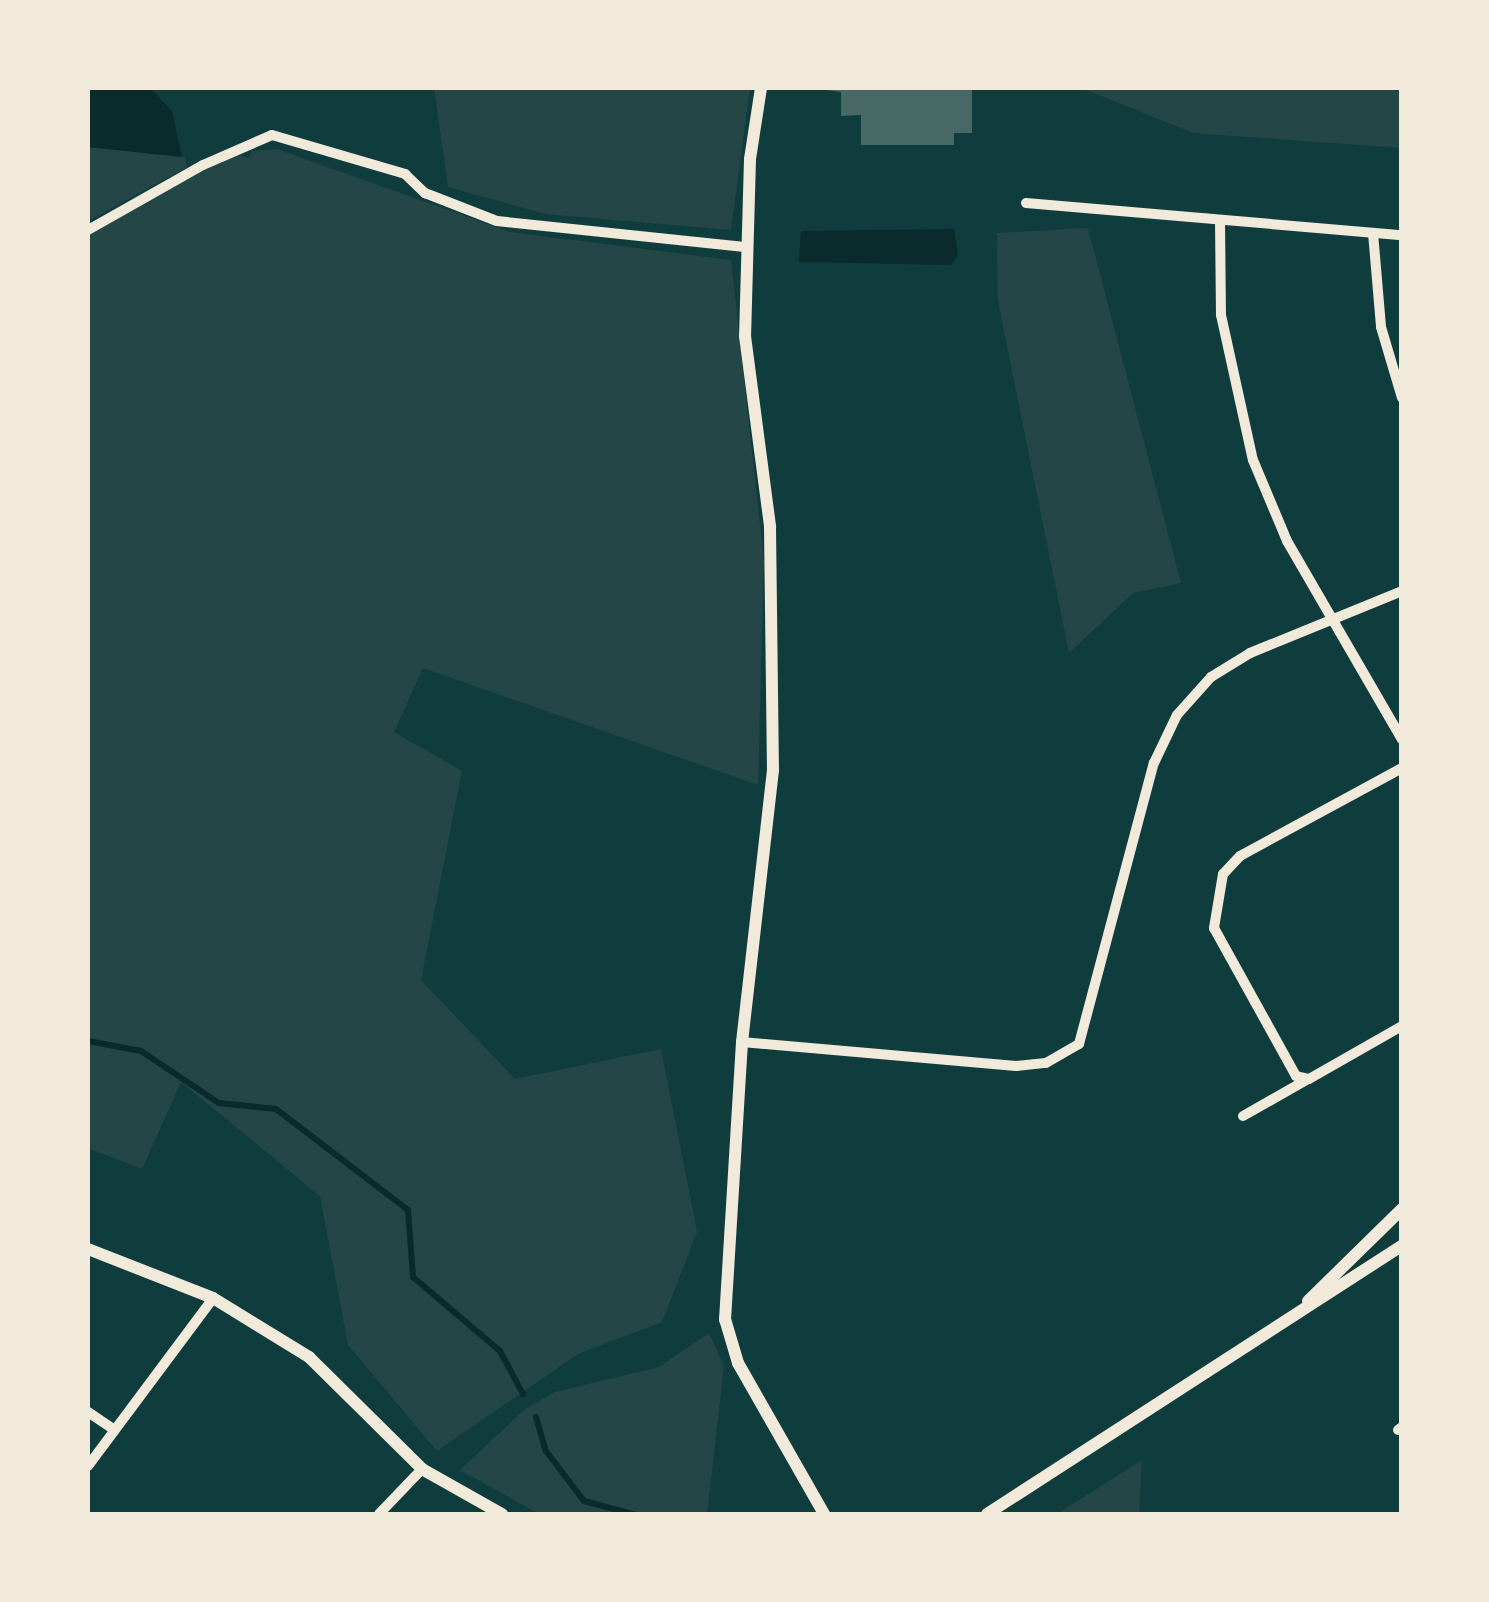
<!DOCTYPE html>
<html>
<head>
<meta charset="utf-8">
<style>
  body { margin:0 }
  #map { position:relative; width:1489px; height:1602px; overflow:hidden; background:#0f3d3e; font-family:"Open Sans",sans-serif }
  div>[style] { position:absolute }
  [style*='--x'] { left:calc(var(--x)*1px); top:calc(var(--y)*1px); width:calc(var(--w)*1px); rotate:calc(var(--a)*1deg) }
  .green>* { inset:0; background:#244646 }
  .water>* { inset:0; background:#0a2a2b }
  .stream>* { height:6px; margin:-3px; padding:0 3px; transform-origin:3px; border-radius:3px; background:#0a2a2b }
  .building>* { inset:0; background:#486865 }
  .minor>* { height:10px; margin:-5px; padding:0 5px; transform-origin:5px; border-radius:5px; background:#f1e9da }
  .tertiary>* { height:12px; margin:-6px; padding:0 6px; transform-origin:6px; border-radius:6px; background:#f1e9da }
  span { translate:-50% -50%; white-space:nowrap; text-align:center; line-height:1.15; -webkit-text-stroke:10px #f1e9da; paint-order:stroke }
  .frame { position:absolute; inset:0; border:90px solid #f1e9da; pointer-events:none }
</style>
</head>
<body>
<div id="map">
  <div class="green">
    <div style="clip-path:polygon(434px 88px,750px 88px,731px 230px,545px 214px,448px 187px)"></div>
    <div style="clip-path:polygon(1082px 88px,1401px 88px,1401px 148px,1193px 133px)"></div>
    <div style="clip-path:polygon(88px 147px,185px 157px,187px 167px,88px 221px)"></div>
    <div style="clip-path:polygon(277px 149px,510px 232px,731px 260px,764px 561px,758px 785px,423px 668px,394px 732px,462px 771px,421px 980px,515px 1079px,661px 1049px,697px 1232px,662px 1322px,578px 1354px,437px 1451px,348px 1345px,320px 1196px,181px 1082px,142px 1169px,88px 1148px,88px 234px,234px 154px,249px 158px,252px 151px)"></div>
    <div style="clip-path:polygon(1088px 228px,1181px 583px,1133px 593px,1069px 653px,998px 301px,997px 233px)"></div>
    <div style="clip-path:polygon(709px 1333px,724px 1366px,707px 1514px,539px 1514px,460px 1470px,524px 1410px,555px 1392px,659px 1367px)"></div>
    <div style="clip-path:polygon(1142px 1460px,1139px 1514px,1057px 1514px)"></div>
  </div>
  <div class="water">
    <div style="clip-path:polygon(88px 88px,150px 88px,172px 111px,182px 157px,88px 147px)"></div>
    <div style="clip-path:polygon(954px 229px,958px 254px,951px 265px,799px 262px,801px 231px)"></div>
  </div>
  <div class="stream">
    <div style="--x:88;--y:1041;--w:54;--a:10.7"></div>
    <div style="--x:141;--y:1051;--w:94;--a:33.7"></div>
    <div style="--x:219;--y:1103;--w:57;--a:6"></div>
    <div style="--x:276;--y:1109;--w:166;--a:37.4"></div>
    <div style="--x:408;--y:1210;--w:67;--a:85.7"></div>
    <div style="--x:413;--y:1277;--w:114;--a:40.4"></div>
    <div style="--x:500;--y:1351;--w:49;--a:61.9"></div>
    <div style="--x:536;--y:1417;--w:35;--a:74"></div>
    <div style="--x:546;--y:1451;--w:63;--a:52.8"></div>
    <div style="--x:584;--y:1501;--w:51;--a:14.9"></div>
  </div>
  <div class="building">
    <div style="clip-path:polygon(812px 88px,972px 88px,972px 133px,954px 133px,954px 145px,861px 145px,861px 115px,841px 116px,841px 92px)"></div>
  </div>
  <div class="minor">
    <div style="--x:1026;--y:203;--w:377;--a:4.9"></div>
    <div style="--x:1220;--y:221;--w:94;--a:89.4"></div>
    <div style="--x:1221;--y:315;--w:148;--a:77.6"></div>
    <div style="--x:1253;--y:460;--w:88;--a:67.2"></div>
    <div style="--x:1287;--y:541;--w:229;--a:59.9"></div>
    <div style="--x:88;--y:230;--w:132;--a:-29.5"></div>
    <div style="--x:203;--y:165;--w:75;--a:-23.5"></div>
    <div style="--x:272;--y:135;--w:139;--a:16.3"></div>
    <div style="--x:405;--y:174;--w:28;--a:44"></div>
    <div style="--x:425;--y:193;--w:77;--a:21.3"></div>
    <div style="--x:497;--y:221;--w:249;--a:6"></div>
    <div style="--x:1373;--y:233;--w:94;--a:85.1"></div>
    <div style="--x:1381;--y:327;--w:74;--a:73.5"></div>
    <div style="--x:1402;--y:768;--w:184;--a:151.5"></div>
    <div style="--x:1240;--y:856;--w:25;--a:133"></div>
    <div style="--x:1223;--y:874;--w:55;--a:99.5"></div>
    <div style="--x:1214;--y:928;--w:169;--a:61"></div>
    <div style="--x:1296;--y:1076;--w:13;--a:13"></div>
    <div style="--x:1309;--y:1079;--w:107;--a:-29.7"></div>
    <div style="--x:742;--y:1042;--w:275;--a:5"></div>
    <div style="--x:1016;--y:1066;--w:30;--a:-6"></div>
    <div style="--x:1046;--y:1063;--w:38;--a:-30"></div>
    <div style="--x:1079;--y:1044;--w:291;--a:-75.1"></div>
    <div style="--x:1154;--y:763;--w:53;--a:-64.4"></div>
    <div style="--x:1177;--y:715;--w:51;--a:-48.2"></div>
    <div style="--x:1211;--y:677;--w:46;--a:-31.6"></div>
    <div style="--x:1250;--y:653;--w:164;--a:-22.2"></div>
    <div style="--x:1243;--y:1116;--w:75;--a:-29.6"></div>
    <div style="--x:88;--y:1412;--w:32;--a:34"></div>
    <div style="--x:1398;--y:1430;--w:5;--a:-37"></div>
    <div style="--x:88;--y:1466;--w:209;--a:-53.3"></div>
    <div style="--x:379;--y:1514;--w:62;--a:-46.3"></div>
  </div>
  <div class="tertiary">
    <div style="--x:761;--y:88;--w:72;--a:98.8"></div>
    <div style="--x:750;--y:159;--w:177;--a:91.6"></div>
    <div style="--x:745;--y:336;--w:193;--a:82.5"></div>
    <div style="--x:770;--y:527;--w:243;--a:89.3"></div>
    <div style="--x:773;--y:770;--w:274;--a:96.5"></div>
    <div style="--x:742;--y:1042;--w:278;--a:93.5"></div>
    <div style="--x:725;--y:1319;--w:46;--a:73.5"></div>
    <div style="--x:738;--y:1363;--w:174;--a:60.3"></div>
    <div style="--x:88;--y:1249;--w:134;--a:21.4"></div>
    <div style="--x:213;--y:1298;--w:113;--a:31.6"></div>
    <div style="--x:309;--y:1357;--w:159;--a:44.7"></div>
    <div style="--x:422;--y:1469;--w:92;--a:29.4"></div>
    <div style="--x:1308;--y:1301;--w:132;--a:-44.4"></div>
    <div style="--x:987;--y:1514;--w:494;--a:-32.9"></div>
  </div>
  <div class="frame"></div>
</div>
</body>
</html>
